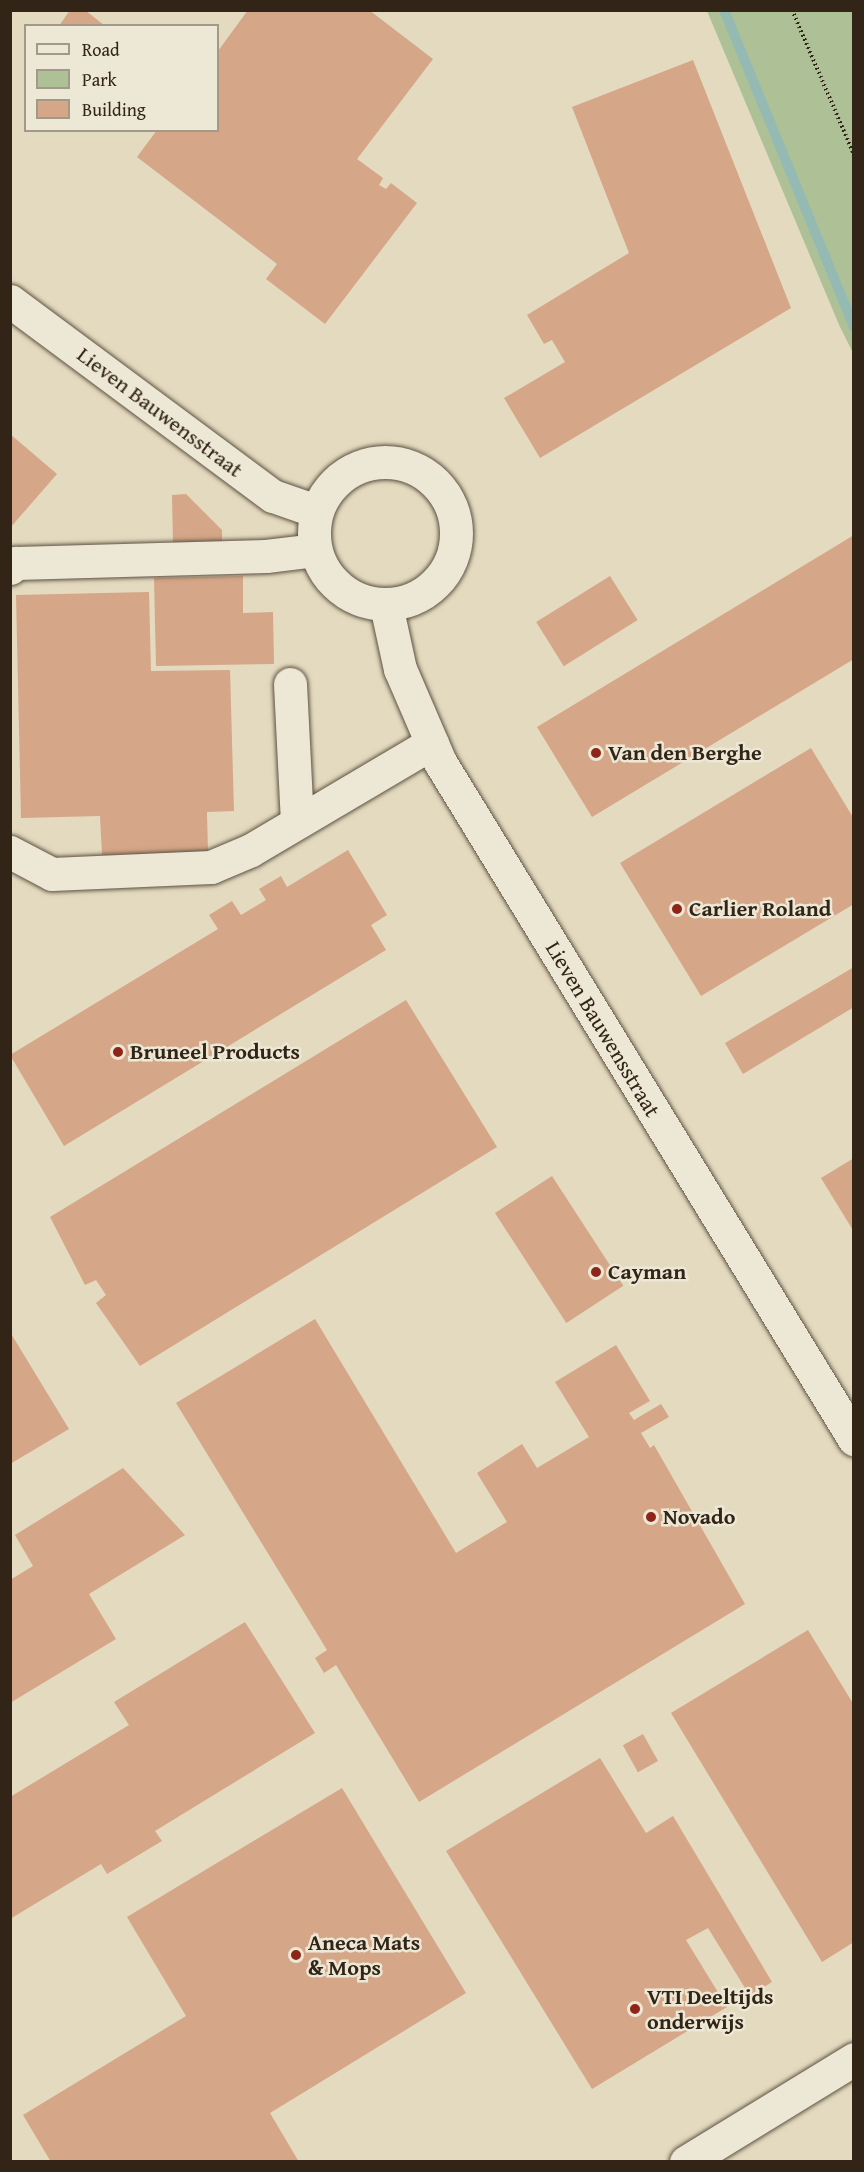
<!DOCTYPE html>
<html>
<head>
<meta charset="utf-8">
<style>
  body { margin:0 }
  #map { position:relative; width:864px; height:2172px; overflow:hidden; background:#e4dabf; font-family:"Gentium Book Plus",serif }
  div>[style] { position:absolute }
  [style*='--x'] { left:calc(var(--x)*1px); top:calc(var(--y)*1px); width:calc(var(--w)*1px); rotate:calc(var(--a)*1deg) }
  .green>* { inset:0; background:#aec196 }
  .stream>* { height:10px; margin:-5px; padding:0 5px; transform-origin:5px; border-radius:5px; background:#95bab4 }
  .building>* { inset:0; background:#d5a687; transform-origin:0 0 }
  .path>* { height:4px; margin-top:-2px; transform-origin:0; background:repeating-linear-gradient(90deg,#322518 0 1.5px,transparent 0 4.5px) }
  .roads { filter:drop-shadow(0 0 2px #5e5242) drop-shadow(0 0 2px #5e5242) }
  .minor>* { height:33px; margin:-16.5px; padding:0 16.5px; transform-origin:16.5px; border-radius:16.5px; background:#ede7d5 }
  .minor>.ring { margin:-16.5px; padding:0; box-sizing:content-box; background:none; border:33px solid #ede7d5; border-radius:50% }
  .dots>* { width:16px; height:16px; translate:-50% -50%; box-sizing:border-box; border:3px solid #ede7d5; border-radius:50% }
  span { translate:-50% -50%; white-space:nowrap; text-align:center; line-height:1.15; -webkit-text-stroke:5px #ede7d5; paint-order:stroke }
  .street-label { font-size:22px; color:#322518 }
  .poi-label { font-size:22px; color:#322518; font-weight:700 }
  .left { translate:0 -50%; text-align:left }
  .frame { position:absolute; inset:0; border:12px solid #322518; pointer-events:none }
  .legend { position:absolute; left:24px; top:24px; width:195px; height:108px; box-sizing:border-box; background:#ede7d5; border:2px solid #a29989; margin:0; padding:8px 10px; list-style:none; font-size:18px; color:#322518 }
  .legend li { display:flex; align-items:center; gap:12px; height:30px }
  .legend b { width:30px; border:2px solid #a29989 }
</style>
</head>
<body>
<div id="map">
  <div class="green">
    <div style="clip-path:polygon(707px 11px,853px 11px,853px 353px,840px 327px)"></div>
  </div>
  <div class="stream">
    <div style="--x:724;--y:10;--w:343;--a:67.7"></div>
  </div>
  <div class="building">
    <div style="clip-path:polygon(70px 10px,85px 10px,105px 26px,59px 26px)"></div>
    <div style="clip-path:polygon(248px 10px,369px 10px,433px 59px,357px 159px,383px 178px,379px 185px,386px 189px,391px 183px,417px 203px,325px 324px,266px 279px,277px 264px,137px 157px,157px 130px,218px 130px,218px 51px)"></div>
    <div style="clip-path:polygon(693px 60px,791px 308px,540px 458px,504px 398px,565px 362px,552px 340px,544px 344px,527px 315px,629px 253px,572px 107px)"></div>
    <div style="clip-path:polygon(10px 434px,57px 474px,10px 528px)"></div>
    <div style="clip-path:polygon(186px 494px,222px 530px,222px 543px,173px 544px,172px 495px)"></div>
    <div style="clip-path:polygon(854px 535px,854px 659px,592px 817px,537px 727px)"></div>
    <div style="clip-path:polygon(243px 576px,243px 613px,273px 612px,274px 664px,156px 666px,154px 578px)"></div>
    <div style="left:610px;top:576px;width:52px;height:87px;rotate:58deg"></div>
    <div style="clip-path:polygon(149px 592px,151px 671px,230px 670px,234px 811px,207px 812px,208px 852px,102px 855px,100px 816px,21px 818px,16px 595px)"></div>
    <div style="clip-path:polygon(811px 748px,854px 819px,854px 904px,701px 996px,620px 863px)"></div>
    <div style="clip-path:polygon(348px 850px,387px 915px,371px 925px,386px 950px,64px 1146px,10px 1055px,218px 929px,209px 915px,232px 901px,241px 915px,266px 900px,259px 889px,281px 876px,287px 887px)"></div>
    <div style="clip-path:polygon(854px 967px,854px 1007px,743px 1074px,725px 1043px)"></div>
    <div style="clip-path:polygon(406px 1000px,497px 1147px,140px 1366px,96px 1303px,106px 1295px,96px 1280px,85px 1285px,50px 1217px)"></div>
    <div style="clip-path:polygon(854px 1158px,854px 1232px,821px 1178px)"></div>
    <div style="left:552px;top:1176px;width:131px;height:68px;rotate:57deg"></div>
    <div style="clip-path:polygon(315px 1319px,456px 1553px,507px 1522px,477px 1473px,522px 1444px,537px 1468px,589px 1437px,555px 1382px,616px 1345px,650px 1401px,629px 1413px,634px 1420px,661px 1404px,669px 1417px,641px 1433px,650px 1448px,654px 1445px,745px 1604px,419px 1802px,336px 1665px,324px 1673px,315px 1658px,327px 1650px,176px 1403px)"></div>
    <div style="clip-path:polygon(10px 1332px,69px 1429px,10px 1464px)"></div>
    <div style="clip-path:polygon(123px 1468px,185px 1535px,89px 1594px,116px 1639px,10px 1703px,10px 1580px,33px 1566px,15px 1535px)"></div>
    <div style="clip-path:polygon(245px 1622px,315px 1733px,155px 1831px,162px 1841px,107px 1874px,101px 1864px,10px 1919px,10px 1797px,129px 1725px,114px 1702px)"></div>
    <div style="clip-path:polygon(808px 1630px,854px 1705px,854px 1942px,822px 1962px,671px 1713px)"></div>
    <div style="left:643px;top:1734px;width:31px;height:23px;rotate:61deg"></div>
    <div style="clip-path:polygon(600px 1758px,646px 1833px,673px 1816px,772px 1982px,750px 1996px,708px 1928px,686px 1940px,727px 2007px,592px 2089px,446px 1851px)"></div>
    <div style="clip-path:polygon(342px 1788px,466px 1993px,270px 2113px,299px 2162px,51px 2162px,23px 2115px,186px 2016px,127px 1917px)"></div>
  </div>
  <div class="path">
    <div style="--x:792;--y:10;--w:158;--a:66.8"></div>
  </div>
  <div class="roads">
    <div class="minor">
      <div style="--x:10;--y:301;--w:327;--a:36.6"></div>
      <div style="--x:273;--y:496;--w:46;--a:19.2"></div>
      <div class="ring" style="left:314px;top:462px;width:109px;height:109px"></div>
      <div style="--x:10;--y:568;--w:8;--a:-40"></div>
      <div style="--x:16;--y:563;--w:250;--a:-1.6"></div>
      <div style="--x:266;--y:556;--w:49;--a:-7"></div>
      <div style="--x:386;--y:605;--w:66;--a:77.7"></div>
      <div style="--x:400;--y:669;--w:101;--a:66.7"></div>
      <div style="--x:440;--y:762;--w:794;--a:58.55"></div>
      <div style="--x:290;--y:684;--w:138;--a:87.1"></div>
      <div style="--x:10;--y:852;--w:47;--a:27.6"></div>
      <div style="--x:52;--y:874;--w:159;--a:-2.5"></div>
      <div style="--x:211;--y:867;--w:43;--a:-23"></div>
      <div style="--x:251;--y:850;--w:210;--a:-30.6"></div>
      <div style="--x:686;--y:2162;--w:197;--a:-31.5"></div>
    </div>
  </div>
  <div class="dots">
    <div style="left:596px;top:753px;background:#8f2418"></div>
    <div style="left:677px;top:909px;background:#8f2418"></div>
    <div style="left:118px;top:1052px;background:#8f2418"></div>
    <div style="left:596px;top:1272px;background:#8f2418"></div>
    <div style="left:651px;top:1517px;background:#8f2418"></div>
    <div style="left:296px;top:1955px;background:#8f2418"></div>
    <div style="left:635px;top:2009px;background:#8f2418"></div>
  </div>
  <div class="street-label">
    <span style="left:160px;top:412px;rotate:37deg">Lieven Bauwensstraat</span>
    <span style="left:603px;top:1029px;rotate:59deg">Lieven Bauwensstraat</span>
  </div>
  <div class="poi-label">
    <span class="left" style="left:608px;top:753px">Van den Berghe</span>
    <span class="left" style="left:689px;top:909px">Carlier Roland</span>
    <span class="left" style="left:130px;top:1052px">Bruneel Products</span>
    <span class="left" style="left:608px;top:1272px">Cayman</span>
    <span class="left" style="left:663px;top:1517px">Novado</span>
    <span class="left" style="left:308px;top:1955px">Aneca Mats<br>&amp; Mops</span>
    <span class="left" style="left:647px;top:2009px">VTI Deeltijds<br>onderwijs</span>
  </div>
  <div class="frame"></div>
  <ul class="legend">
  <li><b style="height:8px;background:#ede7d5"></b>Road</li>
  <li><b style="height:16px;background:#aec196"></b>Park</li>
  <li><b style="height:16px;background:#d5a687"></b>Building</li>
  </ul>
</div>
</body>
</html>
